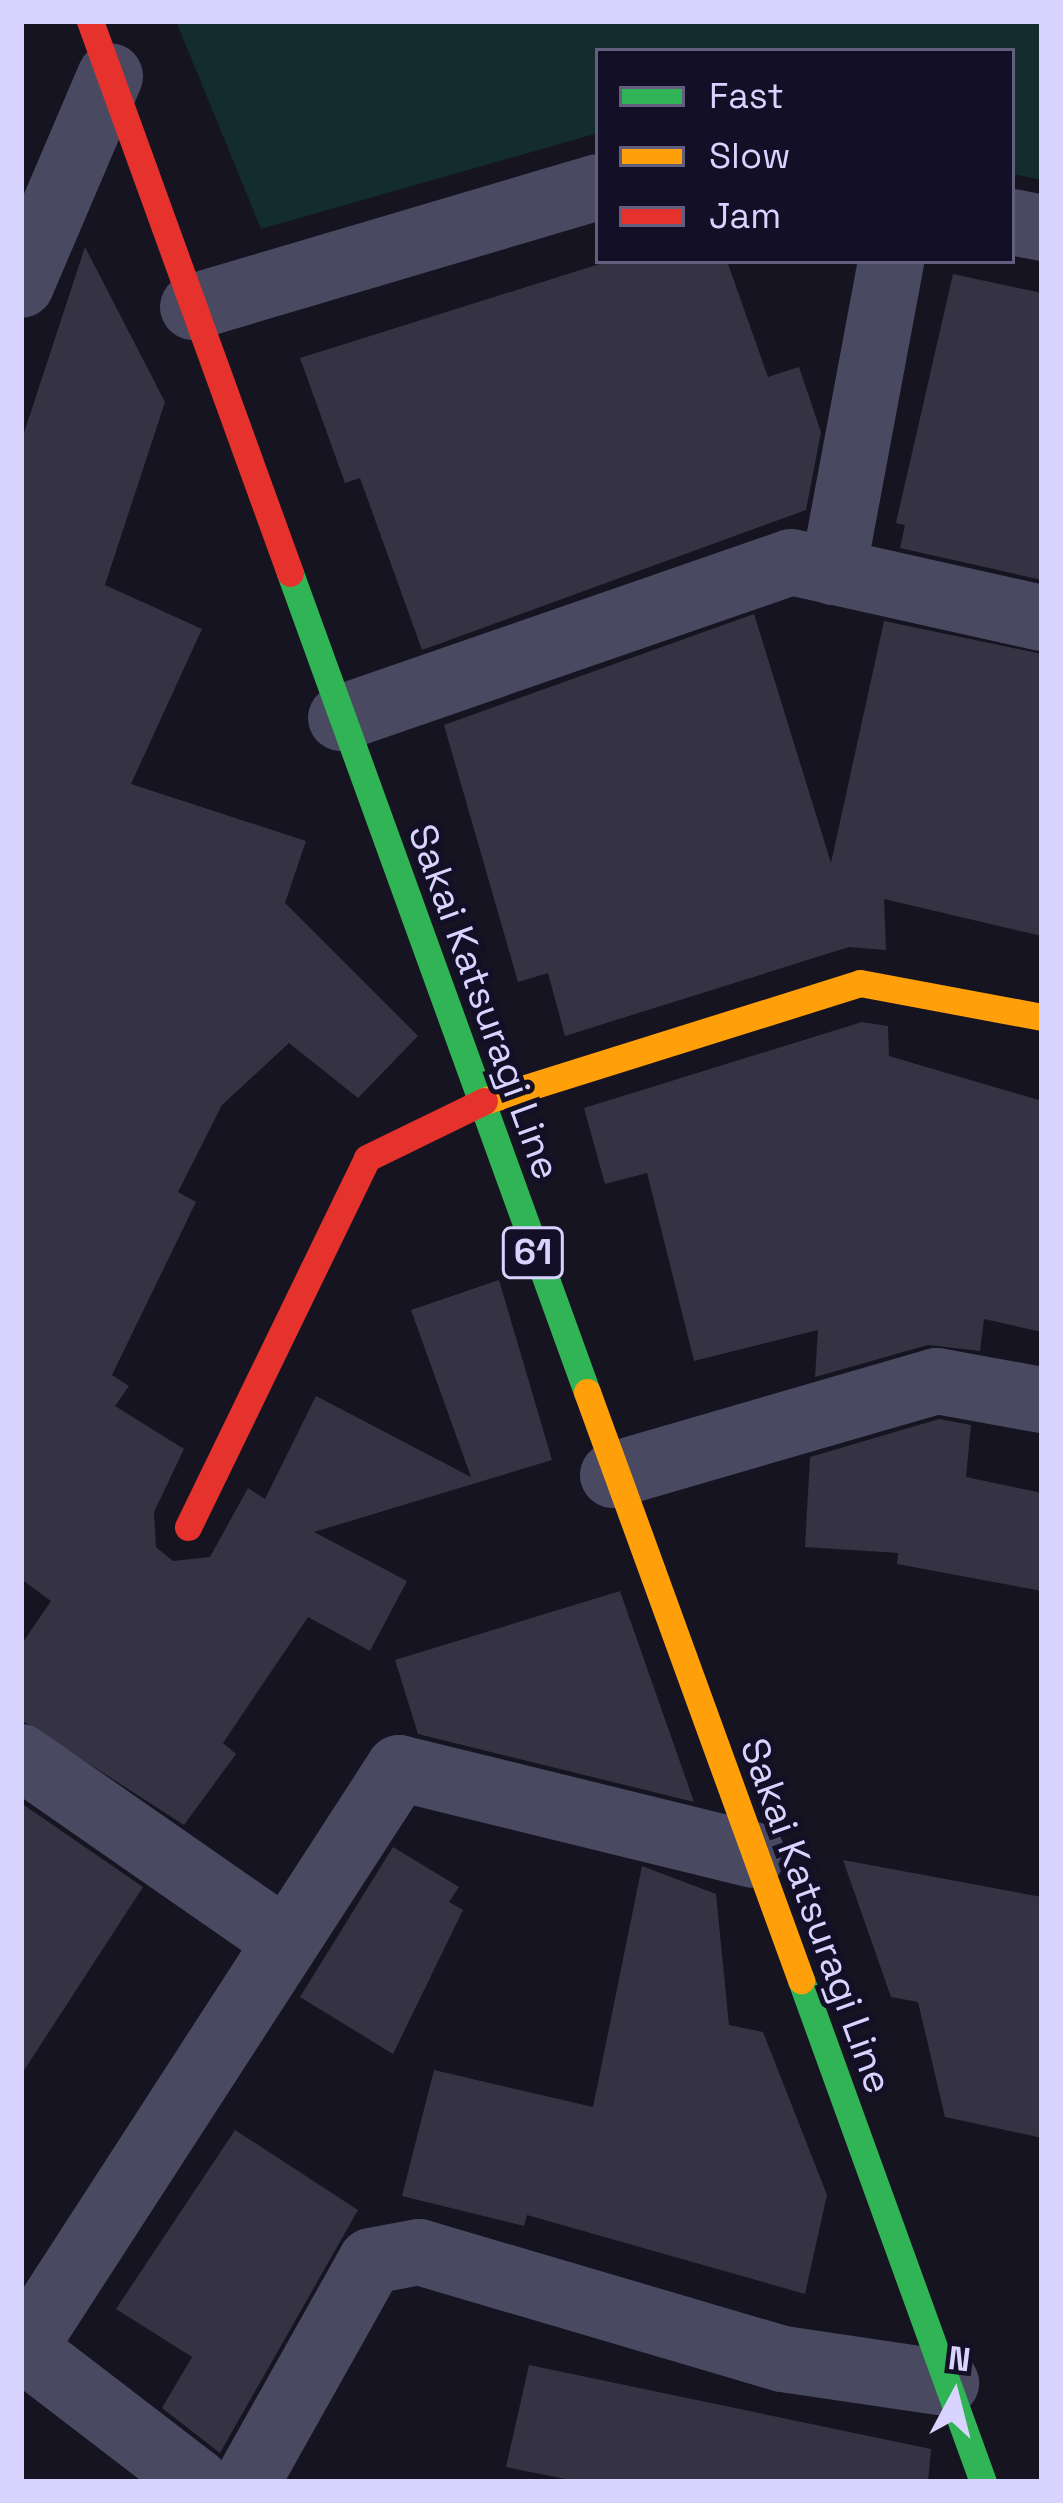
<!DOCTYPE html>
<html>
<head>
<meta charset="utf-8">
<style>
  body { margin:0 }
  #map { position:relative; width:1063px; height:2503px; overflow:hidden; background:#161421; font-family:"Space Grotesk",sans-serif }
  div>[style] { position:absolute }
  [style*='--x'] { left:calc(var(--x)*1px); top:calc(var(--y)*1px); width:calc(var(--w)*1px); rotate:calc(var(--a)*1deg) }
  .green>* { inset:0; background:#132c2d }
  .building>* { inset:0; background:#343243 }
  .street>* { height:66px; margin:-33px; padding:0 33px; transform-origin:33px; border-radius:33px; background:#4a4962 }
  .fast>* { height:27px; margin:-13.5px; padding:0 13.5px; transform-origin:13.5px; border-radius:13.5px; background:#30b455 }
  .slow>* { height:27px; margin:-13.5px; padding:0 13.5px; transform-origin:13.5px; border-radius:13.5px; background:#ff9f0a }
  .jam>* { height:27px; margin:-13.5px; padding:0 13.5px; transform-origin:13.5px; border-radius:13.5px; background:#e5322d }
  span { translate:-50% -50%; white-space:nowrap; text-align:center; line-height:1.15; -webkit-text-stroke:10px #130f26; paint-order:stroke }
  .shield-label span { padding:3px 9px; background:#130f26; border:3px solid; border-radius:9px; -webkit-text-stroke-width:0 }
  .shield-label { font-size:36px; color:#d9d4ff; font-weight:700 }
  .street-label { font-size:39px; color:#d9d4ff }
  .frame { position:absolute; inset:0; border:24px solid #d9d4ff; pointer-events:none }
  .legend { position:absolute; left:595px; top:48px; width:420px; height:216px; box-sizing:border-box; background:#130f26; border:3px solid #625e7d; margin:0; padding:15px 21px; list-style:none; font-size:36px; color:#d9d4ff }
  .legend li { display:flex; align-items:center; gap:24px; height:60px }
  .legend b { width:60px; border:3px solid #625e7d }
  .north { position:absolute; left:895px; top:2335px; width:120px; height:120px; -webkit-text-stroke:9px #130f26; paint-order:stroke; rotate:7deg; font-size:33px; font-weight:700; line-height:48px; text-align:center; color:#d9d4ff }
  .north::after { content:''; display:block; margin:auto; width:42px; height:54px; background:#d9d4ff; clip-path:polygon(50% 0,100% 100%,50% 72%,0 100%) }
</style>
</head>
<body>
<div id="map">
  <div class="green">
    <div style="clip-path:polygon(176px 21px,1042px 21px,1042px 180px,1012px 174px,1012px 51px,598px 51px,598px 133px,261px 229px)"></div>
  </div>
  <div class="building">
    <div style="clip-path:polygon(85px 247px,165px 402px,105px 585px,202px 629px,131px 784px,306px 841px,285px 903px,418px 1036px,358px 1098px,289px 1043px,222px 1105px,178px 1192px,196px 1202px,112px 1375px,129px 1386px,115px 1406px,184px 1449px,154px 1512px,156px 1547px,173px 1561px,210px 1557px,248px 1488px,265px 1499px,316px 1396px,471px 1477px,411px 1310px,499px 1280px,552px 1460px,314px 1532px,407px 1581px,370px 1651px,308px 1617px,223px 1743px,236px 1754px,184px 1825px,21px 1720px,21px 1645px,51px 1601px,21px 1579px,21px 442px)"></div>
    <div style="clip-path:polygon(609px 261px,727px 261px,768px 377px,799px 367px,821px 432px,806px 510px,422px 650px,360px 478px,345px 483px,300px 358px)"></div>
    <div style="clip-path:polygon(953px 274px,1042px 293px,1042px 580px,900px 548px,905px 525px,896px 523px)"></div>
    <div style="clip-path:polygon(754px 614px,831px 863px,884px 621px,1042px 654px,1042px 936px,884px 899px,886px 950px,849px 947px,565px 1036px,548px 973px,518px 982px,444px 725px)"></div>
    <div style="clip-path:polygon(862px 1022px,888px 1026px,889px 1056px,1042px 1101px,1042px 1332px,984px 1319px,980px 1351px,928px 1345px,815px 1377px,818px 1330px,694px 1361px,647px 1173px,605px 1184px,584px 1108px)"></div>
    <div style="clip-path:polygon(939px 1419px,971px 1425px,966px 1477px,1042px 1493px,1042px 1591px,897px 1564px,898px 1553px,805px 1547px,810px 1457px)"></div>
    <div style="clip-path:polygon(620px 1591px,694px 1802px,418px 1734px,395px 1660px)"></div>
    <div style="clip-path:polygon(21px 1803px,143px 1887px,21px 2075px)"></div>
    <div style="clip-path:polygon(393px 1847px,459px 1887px,449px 1902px,463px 1910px,393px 2054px,300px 1997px)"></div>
    <div style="clip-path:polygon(843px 1860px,1042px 1897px,1042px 2138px,945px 2117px,918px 2002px,891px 1997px)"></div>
    <div style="clip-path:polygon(642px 1866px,716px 1894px,729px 2025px,763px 2032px,827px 2195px,805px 2294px,527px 2215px,524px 2226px,402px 2196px,434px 2070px,593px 2107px)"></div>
    <div style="clip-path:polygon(235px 2130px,358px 2210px,220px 2453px,162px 2408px,192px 2357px,116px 2309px)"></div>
    <div style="clip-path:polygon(529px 2365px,931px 2449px,928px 2482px,580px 2482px,506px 2467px)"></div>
  </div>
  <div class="street">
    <div style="--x:1012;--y:222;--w:31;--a:11"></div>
    <div style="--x:21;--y:285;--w:227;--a:-66.9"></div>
    <div style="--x:193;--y:307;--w:422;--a:-16.5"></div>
    <div style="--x:833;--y:572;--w:316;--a:-79.4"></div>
    <div style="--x:341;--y:718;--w:476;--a:-19.1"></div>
    <div style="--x:791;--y:562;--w:257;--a:12.6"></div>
    <div style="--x:613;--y:1475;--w:337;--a:-16.2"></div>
    <div style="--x:937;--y:1381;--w:107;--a:10.3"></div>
    <div style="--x:21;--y:1757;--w:319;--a:34.8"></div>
    <div style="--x:21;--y:2347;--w:222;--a:37.5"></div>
    <div style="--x:23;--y:2349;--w:692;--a:-57.09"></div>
    <div style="--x:399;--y:1768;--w:364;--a:13.8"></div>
    <div style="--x:247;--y:2482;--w:253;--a:-60.7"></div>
    <div style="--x:371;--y:2261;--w:49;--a:-10.6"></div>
    <div style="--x:419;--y:2252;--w:379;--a:16.4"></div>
    <div style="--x:783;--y:2359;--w:165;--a:8.4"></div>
  </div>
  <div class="fast">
    <div style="--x:290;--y:573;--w:871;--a:70.07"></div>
    <div style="--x:801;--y:1980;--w:534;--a:70.07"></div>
  </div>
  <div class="slow">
    <div style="--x:484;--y:1101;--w:394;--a:-17.4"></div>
    <div style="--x:860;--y:983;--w:185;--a:10.6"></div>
    <div style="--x:587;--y:1392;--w:626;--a:70"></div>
  </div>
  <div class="jam">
    <div style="--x:90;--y:21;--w:587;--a:70.08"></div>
    <div style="--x:188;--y:1527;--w:410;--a:-64.1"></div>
    <div style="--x:367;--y:1158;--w:130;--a:-26"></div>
  </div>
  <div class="shield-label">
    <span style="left:533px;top:1253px">61</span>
  </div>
  <div class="street-label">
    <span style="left:484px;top:1002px;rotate:70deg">Sakai Katsuragi Line</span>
    <span style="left:816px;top:1916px;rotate:70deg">Sakai Katsuragi Line</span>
  </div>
  <div class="frame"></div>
  <ul class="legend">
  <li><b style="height:15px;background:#30b455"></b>Fast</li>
  <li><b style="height:15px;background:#ff9f0a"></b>Slow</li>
  <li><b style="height:15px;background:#e5322d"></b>Jam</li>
  </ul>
  <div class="north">N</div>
</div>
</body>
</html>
